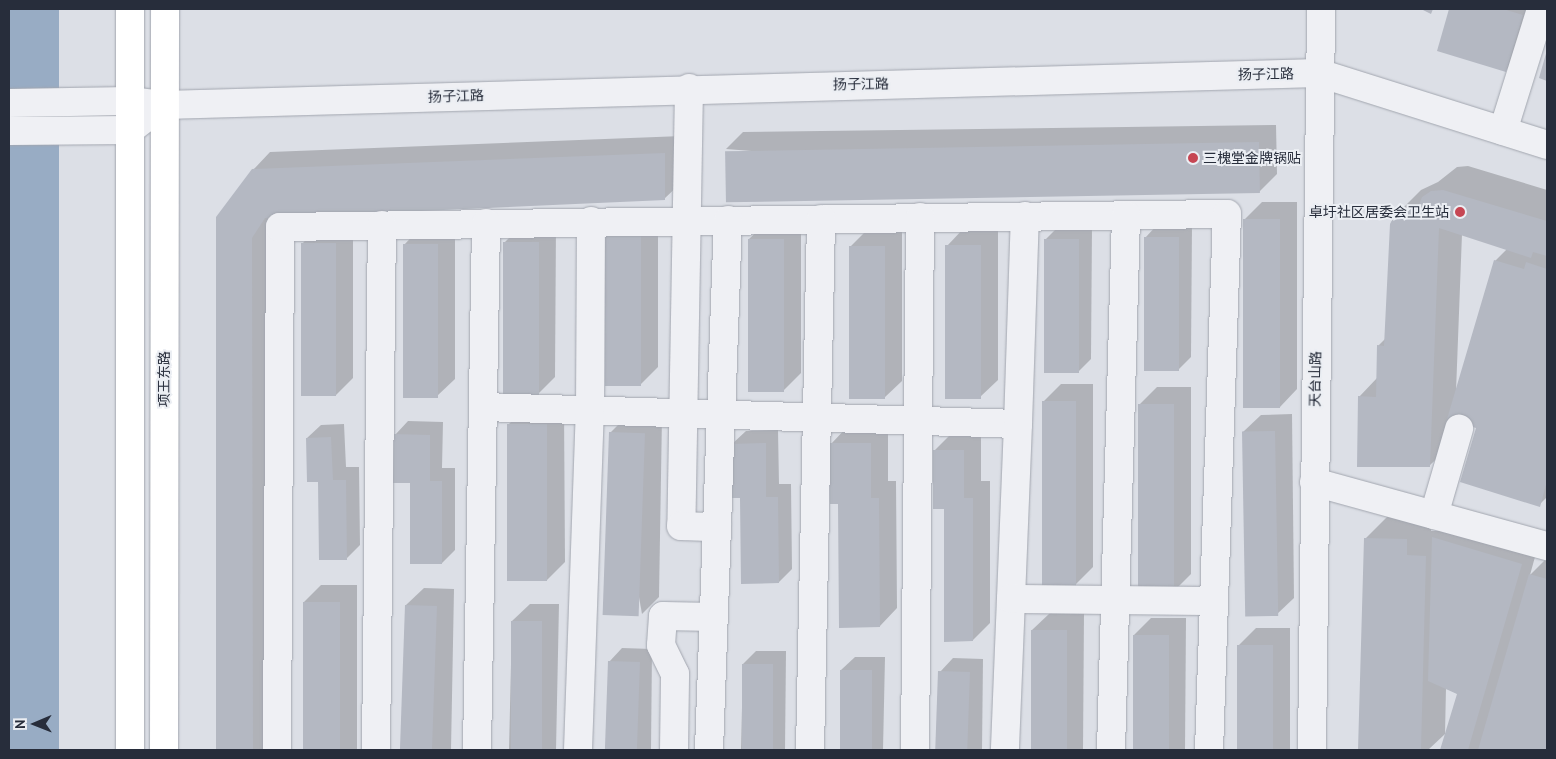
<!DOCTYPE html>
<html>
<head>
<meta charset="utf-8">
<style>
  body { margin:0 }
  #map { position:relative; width:1556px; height:759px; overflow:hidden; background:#dcdfe6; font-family:"PT Sans","Noto Sans SC",sans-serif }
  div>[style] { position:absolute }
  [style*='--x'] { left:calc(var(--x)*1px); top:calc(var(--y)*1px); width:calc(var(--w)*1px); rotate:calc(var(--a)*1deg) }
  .water>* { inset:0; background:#98acc4; transform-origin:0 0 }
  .shadow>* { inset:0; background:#0003 }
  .building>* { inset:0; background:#b4b8c2; transform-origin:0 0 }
  .roads { filter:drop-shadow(0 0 1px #a2a6af) drop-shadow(0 0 1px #a2a6af) }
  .minor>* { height:28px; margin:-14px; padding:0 14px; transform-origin:14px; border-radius:14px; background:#eff0f4 }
  .major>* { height:28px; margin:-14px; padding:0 14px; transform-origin:14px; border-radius:14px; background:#fff }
  .dots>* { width:14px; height:14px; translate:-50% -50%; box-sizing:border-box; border:2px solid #ebeef3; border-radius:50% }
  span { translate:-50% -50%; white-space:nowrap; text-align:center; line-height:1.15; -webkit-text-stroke:4px #ebeef3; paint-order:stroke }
  .street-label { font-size:14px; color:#272d3b }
  .poi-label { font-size:14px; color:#272d3b }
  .left { translate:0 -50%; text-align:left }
  .right { translate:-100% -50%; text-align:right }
  .frame { position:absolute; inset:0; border:10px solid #272d3b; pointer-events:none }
  .north { position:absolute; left:10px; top:699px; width:50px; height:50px; -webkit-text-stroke:4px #ebeef3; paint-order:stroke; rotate:269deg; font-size:14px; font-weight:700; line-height:20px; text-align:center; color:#272d3b }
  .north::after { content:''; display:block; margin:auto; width:18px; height:22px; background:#272d3b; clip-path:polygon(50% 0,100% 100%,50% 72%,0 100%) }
</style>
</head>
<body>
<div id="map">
  <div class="water">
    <div style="left:9px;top:9px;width:50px;height:741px"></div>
  </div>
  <div class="shadow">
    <div style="clip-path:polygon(1451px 9px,1533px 9px,1519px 57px,1506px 70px,1438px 50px)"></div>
    <div style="clip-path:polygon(1276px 125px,1277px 174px,1259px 192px,726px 149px,743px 132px)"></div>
    <div style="clip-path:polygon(682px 136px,682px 182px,664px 199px,270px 217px,270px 750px,217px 750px,217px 217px,253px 170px,270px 152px)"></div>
    <div style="clip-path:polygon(evenodd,1468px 166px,1547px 190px,1547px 497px,1539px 505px,1479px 424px,1454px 420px,1454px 442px,1429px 466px,1359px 397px,1377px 378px,1378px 346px,1386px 338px,1396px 215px,1421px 190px,1438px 182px,1457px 167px,1468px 166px,1462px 234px,1507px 249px,1495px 261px,1456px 392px,1462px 234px)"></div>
    <div style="clip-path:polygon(1262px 202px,1297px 202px,1297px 389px,1280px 407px,1244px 220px)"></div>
    <div style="clip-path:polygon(658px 215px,658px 367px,640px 385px,606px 233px)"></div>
    <div style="clip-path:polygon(767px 222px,801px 222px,801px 373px,783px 391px,749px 239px)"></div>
    <div style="clip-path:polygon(1158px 224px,1192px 224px,1191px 357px,1177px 371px,1145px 238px)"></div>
    <div style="clip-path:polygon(522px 225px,556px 225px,555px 377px,538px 394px,504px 243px)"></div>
    <div style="clip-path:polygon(319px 226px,353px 226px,353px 378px,336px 395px,302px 244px)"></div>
    <div style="clip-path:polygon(1059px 226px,1092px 226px,1091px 359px,1078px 372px,1046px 239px)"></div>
    <div style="clip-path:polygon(421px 227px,455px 227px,455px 379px,437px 396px,404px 245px)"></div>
    <div style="clip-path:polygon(964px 228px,998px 228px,998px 380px,980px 397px,947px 246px)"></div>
    <div style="clip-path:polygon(868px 229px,902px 229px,902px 381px,884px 398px,850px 247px)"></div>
    <div style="clip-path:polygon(1061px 384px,1093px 384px,1093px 567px,1075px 585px,1043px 402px)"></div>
    <div style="clip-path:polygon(1157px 387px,1191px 387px,1191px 574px,1173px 592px,1139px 405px)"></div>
    <div style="clip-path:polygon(526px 407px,564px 407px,565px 562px,547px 580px,509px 424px)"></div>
    <div style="clip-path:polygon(1292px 414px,1294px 598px,1276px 615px,1243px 432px,1261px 415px)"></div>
    <div style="clip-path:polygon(628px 415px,662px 416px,659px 597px,642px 614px,610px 433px)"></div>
    <div style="clip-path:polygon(408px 421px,443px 422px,442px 468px,455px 468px,455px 550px,442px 563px,395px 435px)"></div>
    <div style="clip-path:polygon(344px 424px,346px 467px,359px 467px,360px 545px,347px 558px,307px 438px,321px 425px)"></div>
    <div style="clip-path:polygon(848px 426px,888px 426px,888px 481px,896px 481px,897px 608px,880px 626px,839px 503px,831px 444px)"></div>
    <div style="clip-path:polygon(778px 430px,779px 484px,791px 484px,792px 569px,779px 582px,732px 444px,746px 431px)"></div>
    <div style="clip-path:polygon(952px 433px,981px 433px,981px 481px,990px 481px,990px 623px,973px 640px,934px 451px)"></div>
    <div style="clip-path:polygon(1390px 514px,1431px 516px,1431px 531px,1440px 531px,1451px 520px,1538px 546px,1530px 575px,1547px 558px,1547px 750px,1442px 750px,1458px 694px,1446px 688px,1445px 734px,1428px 750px,1359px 750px,1365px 539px)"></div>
    <div style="clip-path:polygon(321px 585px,357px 585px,357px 750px,303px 750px,304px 602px)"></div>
    <div style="clip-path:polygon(424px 588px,454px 589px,451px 750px,403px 750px,406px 605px)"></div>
    <div style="clip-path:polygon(530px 604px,559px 604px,556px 750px,509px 750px,512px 621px)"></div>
    <div style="clip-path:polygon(1050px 613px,1084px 613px,1083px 750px,1032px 750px,1032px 630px)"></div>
    <div style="clip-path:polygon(1151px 618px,1186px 618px,1185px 750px,1134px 750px,1134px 635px)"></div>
    <div style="clip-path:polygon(1256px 628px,1290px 628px,1290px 750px,1238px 750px,1239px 645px)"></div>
    <div style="clip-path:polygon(622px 648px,652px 649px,651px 750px,608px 750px,609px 662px)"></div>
    <div style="clip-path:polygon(756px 651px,786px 651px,785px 750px,741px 750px,743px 664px)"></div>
    <div style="clip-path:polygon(855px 657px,885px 657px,883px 750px,840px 750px,841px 670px)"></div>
    <div style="clip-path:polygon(953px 658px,983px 659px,982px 750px,938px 750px,940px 672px)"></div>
  </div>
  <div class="building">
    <div style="clip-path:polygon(1421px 9px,1433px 9px,1431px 14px)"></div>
    <div style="clip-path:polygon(1449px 9px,1503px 9px,1523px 15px,1506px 72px,1437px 51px)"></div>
    <div style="clip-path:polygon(1547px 50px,1547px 81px,1539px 78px)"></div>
    <div style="left:1259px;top:142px;width:51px;height:534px;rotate:89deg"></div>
    <div style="clip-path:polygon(665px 153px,665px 200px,265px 218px,252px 238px,253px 750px,216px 750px,216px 217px,252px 169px)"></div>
    <div style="clip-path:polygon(1443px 190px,1547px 221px,1547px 256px,1533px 252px,1531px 258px,1439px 228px,1430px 467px,1357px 467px,1358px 396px,1376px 397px,1377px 345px,1384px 346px,1390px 224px,1395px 214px,1405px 207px,1419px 205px,1422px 197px,1431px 191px)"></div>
    <div style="left:1243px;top:219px;width:37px;height:189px"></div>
    <div style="left:605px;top:233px;width:36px;height:153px"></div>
    <div style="left:1144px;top:237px;width:35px;height:134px"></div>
    <div style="left:748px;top:239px;width:36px;height:153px"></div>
    <div style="left:1044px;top:239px;width:35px;height:134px"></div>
    <div style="left:503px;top:242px;width:36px;height:154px"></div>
    <div style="left:301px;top:243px;width:35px;height:153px"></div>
    <div style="left:403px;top:244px;width:35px;height:154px"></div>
    <div style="left:945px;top:245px;width:36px;height:154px"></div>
    <div style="left:849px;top:246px;width:36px;height:153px"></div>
    <div style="clip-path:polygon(1494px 260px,1524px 269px,1526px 262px,1547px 269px,1547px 481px,1540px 507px,1460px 482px,1476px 428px,1447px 419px)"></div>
    <div style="left:1042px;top:401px;width:34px;height:185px"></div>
    <div style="left:1138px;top:404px;width:36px;height:189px"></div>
    <div style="left:507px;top:424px;width:40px;height:157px"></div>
    <div style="left:1275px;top:431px;width:185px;height:33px;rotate:89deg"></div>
    <div style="left:609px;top:432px;width:36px;height:183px;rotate:2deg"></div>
    <div style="clip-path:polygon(394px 434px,430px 435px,430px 481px,442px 481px,442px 564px,410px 564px,410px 483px,393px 483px)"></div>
    <div style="clip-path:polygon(331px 437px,333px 480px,346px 480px,347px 560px,319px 560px,318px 482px,307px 482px,306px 438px)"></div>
    <div style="clip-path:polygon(766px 443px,766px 497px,778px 497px,779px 583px,741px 584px,740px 498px,732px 498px,731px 444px)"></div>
    <div style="clip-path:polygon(829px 443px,871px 443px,871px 498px,879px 498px,880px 627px,839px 628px,838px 504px,830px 504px)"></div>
    <div style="clip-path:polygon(933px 450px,964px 450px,964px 498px,973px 498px,973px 641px,944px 642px,944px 509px,933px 509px)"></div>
    <div style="clip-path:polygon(1432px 537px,1522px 564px,1468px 750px,1440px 750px,1457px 694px,1428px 681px)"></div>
    <div style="clip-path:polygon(1364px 538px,1407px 539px,1407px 555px,1426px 556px,1421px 750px,1358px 750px)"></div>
    <div style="clip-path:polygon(1529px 574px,1547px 579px,1547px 750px,1478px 750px)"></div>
    <div style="left:303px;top:602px;width:37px;height:148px"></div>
    <div style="left:405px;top:605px;width:32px;height:145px;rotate:2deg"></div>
    <div style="left:511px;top:621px;width:31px;height:129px"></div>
    <div style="left:1031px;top:630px;width:36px;height:120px"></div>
    <div style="left:1133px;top:635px;width:36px;height:115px"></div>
    <div style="left:1237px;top:645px;width:36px;height:105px"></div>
    <div style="left:608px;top:661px;width:32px;height:89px;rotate:2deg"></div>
    <div style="left:742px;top:664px;width:31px;height:86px"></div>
    <div style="left:840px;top:670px;width:32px;height:80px"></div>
    <div style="left:938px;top:671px;width:32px;height:79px;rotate:2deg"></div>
  </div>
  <div class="roads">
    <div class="minor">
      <div style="--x:689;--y:88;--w:438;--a:91"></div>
      <div style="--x:681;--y:526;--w:36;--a:2"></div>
      <div style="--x:9;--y:103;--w:121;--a:-0.9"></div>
      <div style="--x:130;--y:101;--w:34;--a:7"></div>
      <div style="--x:164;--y:105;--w:1155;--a:-1.59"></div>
      <div style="--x:1319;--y:73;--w:239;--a:17.5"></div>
      <div style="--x:9;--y:131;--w:121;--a:-0.5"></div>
      <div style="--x:130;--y:130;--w:23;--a:-38"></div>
      <div style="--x:1503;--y:131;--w:128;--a:-72.7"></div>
      <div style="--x:483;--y:407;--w:535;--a:1.82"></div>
      <div style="--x:1018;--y:424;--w:326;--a:92.3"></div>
      <div style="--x:1018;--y:424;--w:208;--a:-88.1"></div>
      <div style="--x:1314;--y:482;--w:242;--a:15.4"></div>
      <div style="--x:1434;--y:515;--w:90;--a:-73.8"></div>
      <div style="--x:1011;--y:599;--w:203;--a:0.6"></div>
      <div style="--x:277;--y:750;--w:523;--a:-89.67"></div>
      <div style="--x:280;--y:227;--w:947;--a:-0.79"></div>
      <div style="--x:1227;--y:214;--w:536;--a:91.92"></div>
      <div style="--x:376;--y:750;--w:525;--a:-89.35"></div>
      <div style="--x:477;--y:750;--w:527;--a:-89.02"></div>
      <div style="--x:578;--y:750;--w:339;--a:-88"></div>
      <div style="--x:590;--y:411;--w:190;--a:-89.7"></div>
      <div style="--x:674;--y:750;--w:76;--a:-89.2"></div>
      <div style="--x:675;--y:674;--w:32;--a:-116"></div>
      <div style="--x:661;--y:645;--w:29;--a:-86"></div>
      <div style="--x:663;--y:616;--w:51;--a:1.1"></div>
      <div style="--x:709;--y:750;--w:530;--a:-87.95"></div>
      <div style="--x:810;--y:750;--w:531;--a:-88.81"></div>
      <div style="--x:915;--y:750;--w:533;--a:-89.46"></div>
      <div style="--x:1111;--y:750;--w:535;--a:-88.39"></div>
      <div style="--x:1312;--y:750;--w:741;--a:-89.3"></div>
    </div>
    <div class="major">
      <div style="--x:130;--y:750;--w:741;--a:-90"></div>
      <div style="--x:164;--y:750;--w:741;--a:-89.92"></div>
    </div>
  </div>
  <div class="dots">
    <div style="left:1193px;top:158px;background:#c64653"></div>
    <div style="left:1460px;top:212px;background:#c64653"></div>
  </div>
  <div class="street-label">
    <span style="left:1266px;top:74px;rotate:-1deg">扬子江路</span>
    <span style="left:861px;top:84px;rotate:-1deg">扬子江路</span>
    <span style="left:456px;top:96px;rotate:-2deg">扬子江路</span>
    <span style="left:164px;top:379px;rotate:-90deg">项王东路</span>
    <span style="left:1315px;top:379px;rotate:-89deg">天台山路</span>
  </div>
  <div class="poi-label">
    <span class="left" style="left:1203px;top:158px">三槐堂金牌锅贴</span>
    <span class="right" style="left:1449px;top:212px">卓圩社区居委会卫生站</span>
  </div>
  <div class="frame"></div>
  <div class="north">N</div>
</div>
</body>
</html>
